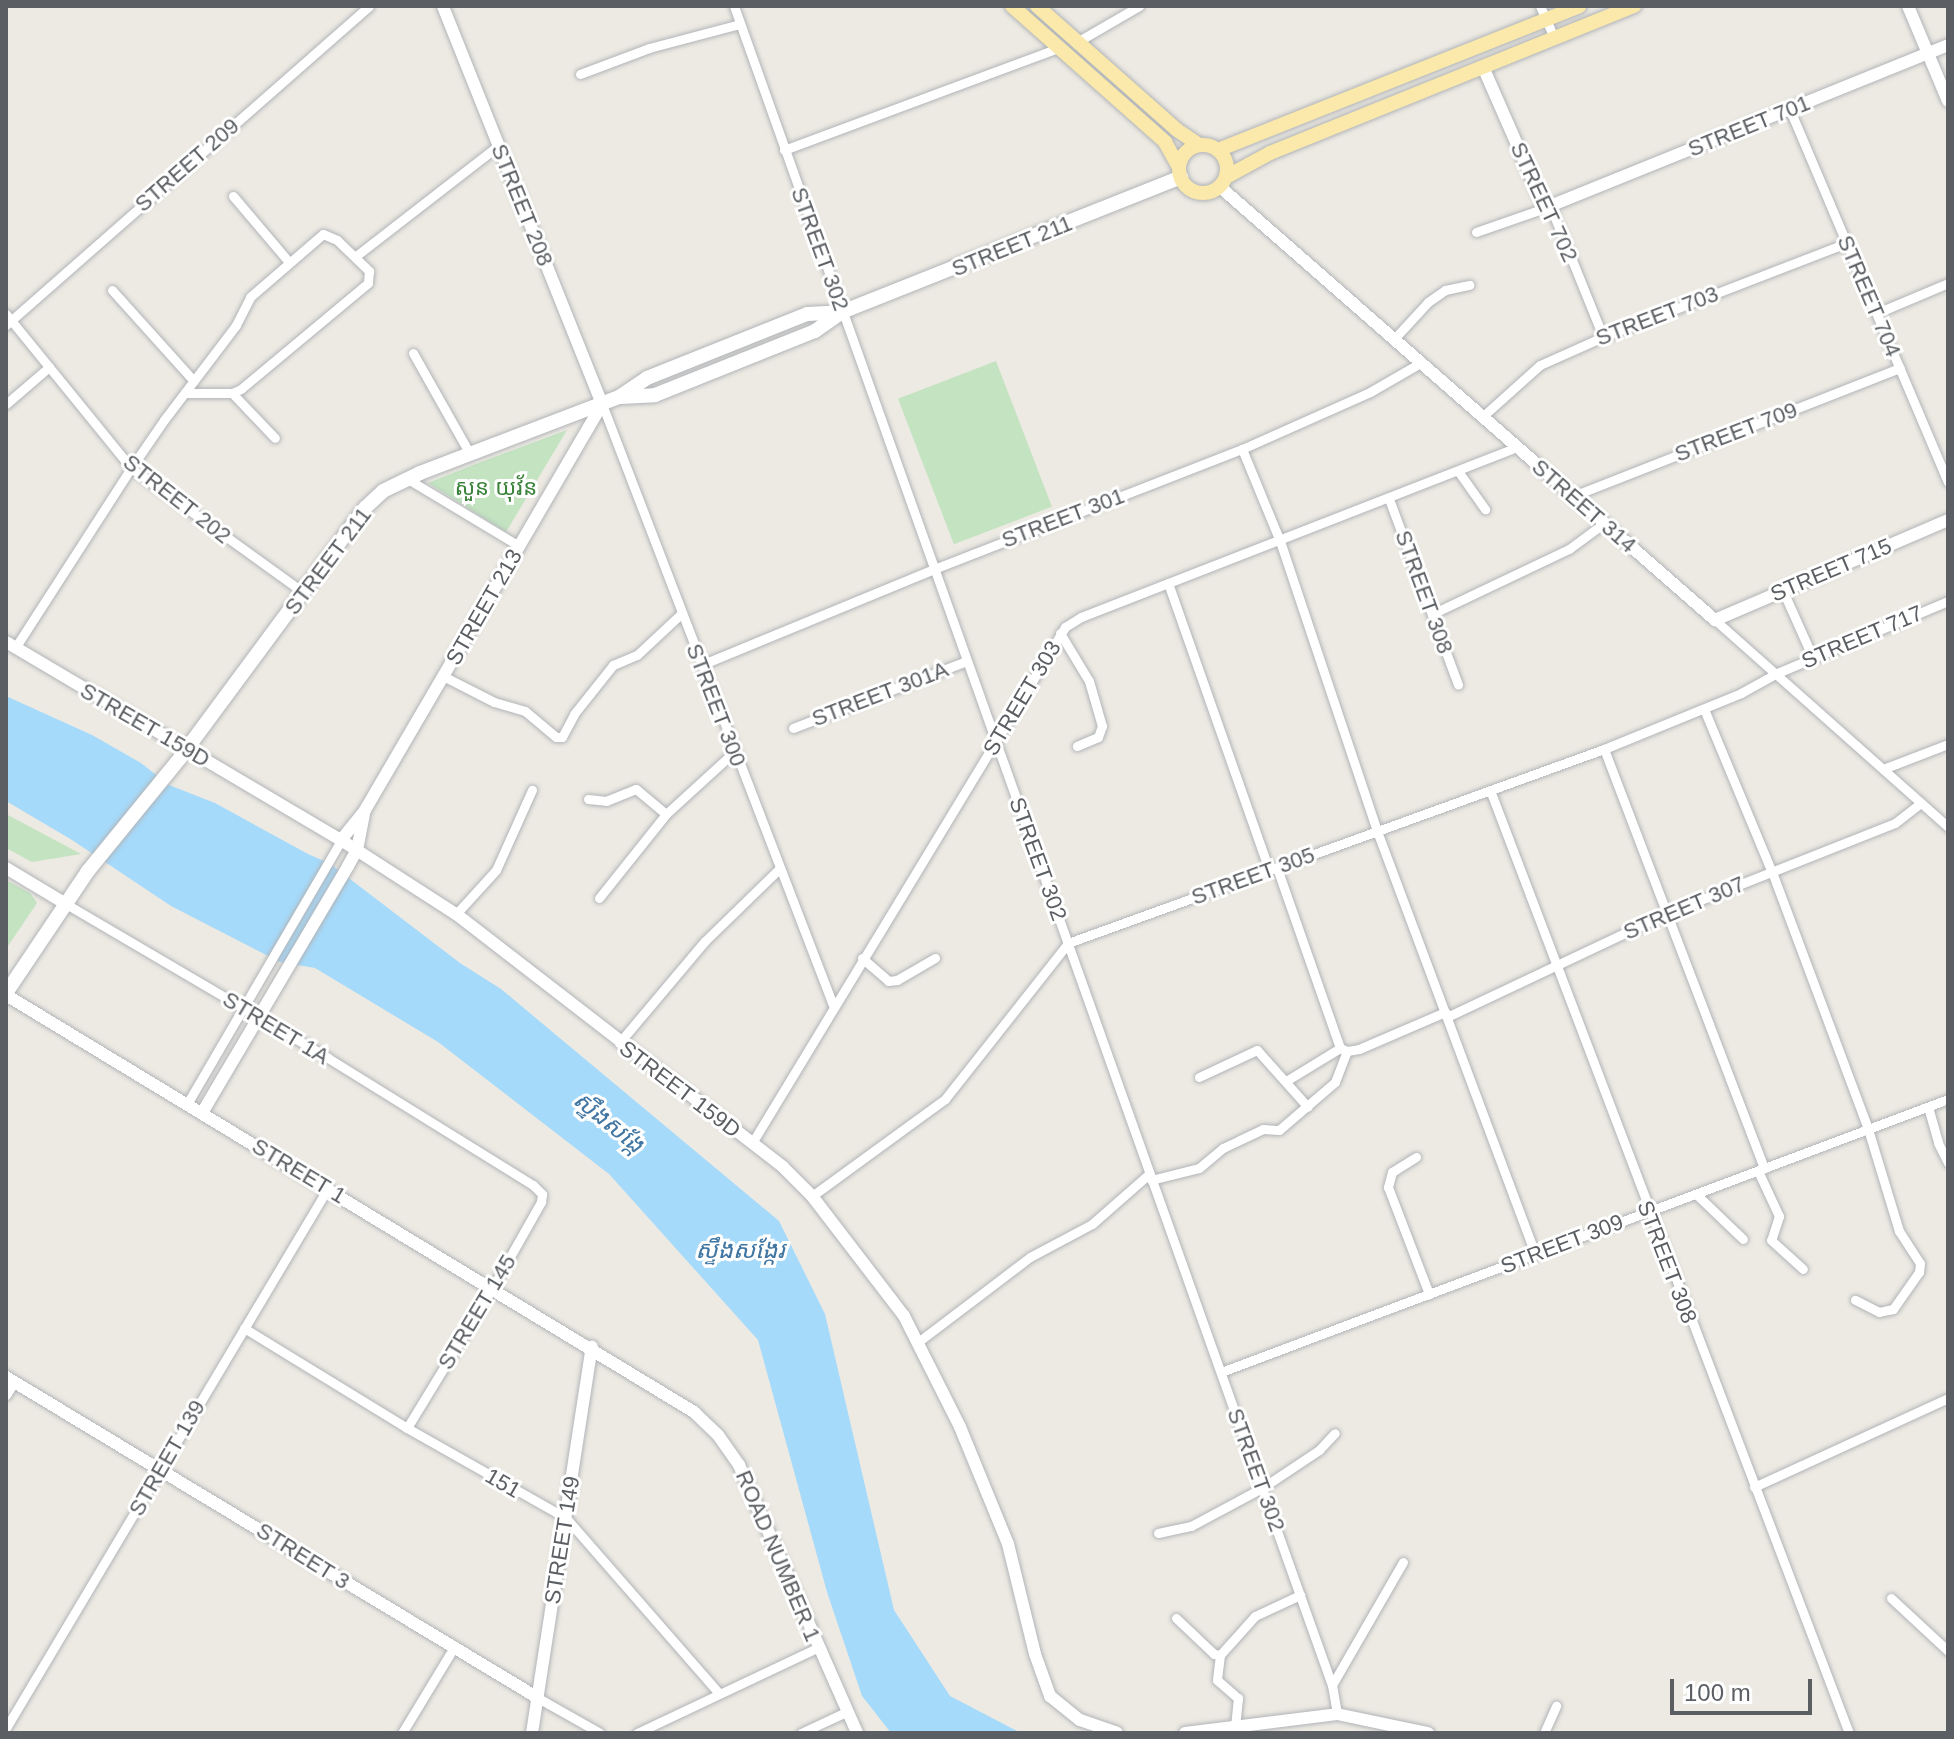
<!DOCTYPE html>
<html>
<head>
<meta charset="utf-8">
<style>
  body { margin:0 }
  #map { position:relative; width:1954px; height:1739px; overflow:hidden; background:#edeae3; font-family:Arial,"Noto Sans Khmer",sans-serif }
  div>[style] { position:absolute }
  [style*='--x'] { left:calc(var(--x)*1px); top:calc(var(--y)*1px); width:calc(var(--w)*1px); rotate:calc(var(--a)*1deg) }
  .green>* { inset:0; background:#c3e3c1; transform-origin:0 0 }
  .water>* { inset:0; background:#a6dafa }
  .roads { filter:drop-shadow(0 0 2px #b1b4b8) drop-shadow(0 0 2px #b1b4b8) }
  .minor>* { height:9px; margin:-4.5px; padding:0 4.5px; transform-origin:4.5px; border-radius:4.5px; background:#fff }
  .tertiary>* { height:12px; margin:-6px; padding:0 6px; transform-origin:6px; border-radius:6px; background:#fff }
  .secondary>* { height:14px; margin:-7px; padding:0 7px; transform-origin:7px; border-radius:7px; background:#fff }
  .primary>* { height:14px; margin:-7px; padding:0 7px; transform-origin:7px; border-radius:7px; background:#fae9ab }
  .primary>.ring { margin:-7px; padding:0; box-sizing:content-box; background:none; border:14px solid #fae9ab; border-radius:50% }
  span { translate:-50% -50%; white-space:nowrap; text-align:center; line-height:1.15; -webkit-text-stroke:6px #fff; paint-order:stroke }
  .street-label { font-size:22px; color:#5b5f63 }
  .park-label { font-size:22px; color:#3b833a }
  .water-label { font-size:24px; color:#4176a2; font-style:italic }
  .frame { position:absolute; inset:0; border:8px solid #5b5f63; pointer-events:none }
  .scale { position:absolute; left:1670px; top:1679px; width:142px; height:36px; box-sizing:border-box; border:4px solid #5b5f63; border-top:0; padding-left:10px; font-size:24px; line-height:28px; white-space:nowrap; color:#5b5f63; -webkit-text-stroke:6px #fff; paint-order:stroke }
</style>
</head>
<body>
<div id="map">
  <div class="green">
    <div style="left:996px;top:361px;width:156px;height:105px;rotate:69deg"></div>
    <div style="clip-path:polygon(567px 430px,506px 532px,428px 483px,473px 465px)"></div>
    <div style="clip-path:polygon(6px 814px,81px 854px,32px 862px,6px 848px)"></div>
    <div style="clip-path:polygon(6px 880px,30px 893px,37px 903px,6px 949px)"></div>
  </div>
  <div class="water">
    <div style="clip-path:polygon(6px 696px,92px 735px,141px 763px,169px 785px,215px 803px,308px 854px,324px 861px,333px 857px,333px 866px,460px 963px,501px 989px,779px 1221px,825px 1314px,894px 1610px,950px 1696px,1021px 1733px,891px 1733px,862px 1696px,827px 1592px,758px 1340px,609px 1174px,438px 1042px,315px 968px,280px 962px,171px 906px,72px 840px,6px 801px)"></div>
  </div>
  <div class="roads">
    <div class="minor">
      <div style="--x:734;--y:6;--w:1782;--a:70.4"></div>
      <div style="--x:1332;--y:1685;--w:29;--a:80"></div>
      <div style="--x:1540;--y:6;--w:35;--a:66"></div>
      <div style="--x:1077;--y:42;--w:72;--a:-30.1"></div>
      <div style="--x:580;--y:74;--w:74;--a:-20.6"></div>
      <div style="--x:649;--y:48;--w:94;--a:-14.8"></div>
      <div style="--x:1790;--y:110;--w:404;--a:67"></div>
      <div style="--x:784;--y:150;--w:293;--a:-20.4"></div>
      <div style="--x:233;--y:196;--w:87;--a:49.7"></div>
      <div style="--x:1551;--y:208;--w:139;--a:68"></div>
      <div style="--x:1476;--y:232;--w:73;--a:-19.2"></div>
      <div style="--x:356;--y:256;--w:180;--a:-37.8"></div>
      <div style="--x:112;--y:290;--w:122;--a:48"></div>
      <div style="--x:1877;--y:313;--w:77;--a:-22.9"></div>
      <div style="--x:6;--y:314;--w:198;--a:50.9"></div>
      <div style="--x:131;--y:468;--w:213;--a:35.8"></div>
      <div style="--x:6;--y:325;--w:483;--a:-41.3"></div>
      <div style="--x:1394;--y:339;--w:50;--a:-47.4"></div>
      <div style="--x:1428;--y:302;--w:21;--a:-35"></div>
      <div style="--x:1445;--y:290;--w:25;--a:-12"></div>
      <div style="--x:413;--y:353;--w:116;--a:60.6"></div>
      <div style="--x:232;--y:393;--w:62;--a:46.3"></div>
      <div style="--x:6;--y:404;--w:57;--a:-40.7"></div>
      <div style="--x:602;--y:404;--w:644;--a:68.98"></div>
      <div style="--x:1482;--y:417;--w:78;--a:-41.9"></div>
      <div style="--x:1540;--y:365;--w:69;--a:-24"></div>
      <div style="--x:1603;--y:337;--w:261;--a:-21.1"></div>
      <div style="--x:1242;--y:449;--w:100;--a:67.6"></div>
      <div style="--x:1280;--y:541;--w:306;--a:71.5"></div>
      <div style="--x:1377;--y:831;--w:452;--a:69.5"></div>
      <div style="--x:1458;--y:471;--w:47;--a:54.6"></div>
      <div style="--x:406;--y:478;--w:132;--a:31"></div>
      <div style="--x:1573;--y:496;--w:351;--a:-21.4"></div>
      <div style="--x:1389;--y:499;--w:198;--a:69.6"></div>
      <div style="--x:1168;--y:583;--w:304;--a:70.6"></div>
      <div style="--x:1783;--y:591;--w:73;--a:65.9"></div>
      <div style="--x:1432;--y:614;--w:152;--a:-25.4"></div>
      <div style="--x:1569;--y:549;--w:44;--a:-36.6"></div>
      <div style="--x:1715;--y:620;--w:312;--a:41.6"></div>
      <div style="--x:1060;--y:633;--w:56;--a:58.9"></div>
      <div style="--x:1089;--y:681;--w:47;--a:73.9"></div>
      <div style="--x:1102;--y:726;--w:12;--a:110"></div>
      <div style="--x:1098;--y:737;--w:23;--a:157"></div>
      <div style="--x:15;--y:648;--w:214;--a:-57.2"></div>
      <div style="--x:131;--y:468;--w:58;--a:-55.5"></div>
      <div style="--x:164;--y:420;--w:119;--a:-52.8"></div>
      <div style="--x:236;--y:325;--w:31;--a:-63"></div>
      <div style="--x:250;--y:297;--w:96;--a:-40.8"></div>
      <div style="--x:323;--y:234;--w:15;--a:23"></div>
      <div style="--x:337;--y:240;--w:45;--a:44.1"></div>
      <div style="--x:369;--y:271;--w:12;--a:95"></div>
      <div style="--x:368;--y:283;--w:165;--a:140.2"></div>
      <div style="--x:241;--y:389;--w:10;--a:156"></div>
      <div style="--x:232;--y:393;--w:47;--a:180"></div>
      <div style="--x:701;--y:665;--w:252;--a:-22.4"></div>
      <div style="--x:934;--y:569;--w:331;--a:-21.3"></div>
      <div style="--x:1242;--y:449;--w:140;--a:-24"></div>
      <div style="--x:1370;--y:392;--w:60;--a:-30"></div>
      <div style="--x:443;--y:676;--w:57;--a:27"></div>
      <div style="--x:494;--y:702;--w:32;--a:16"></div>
      <div style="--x:525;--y:711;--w:40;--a:40"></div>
      <div style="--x:556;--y:737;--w:6;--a:0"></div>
      <div style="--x:562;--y:737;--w:26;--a:-62"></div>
      <div style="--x:574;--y:714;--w:63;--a:-51.5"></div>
      <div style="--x:613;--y:665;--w:26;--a:-23"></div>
      <div style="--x:637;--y:655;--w:60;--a:-43"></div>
      <div style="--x:1704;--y:709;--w:177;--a:67.4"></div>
      <div style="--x:1772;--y:872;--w:274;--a:69.5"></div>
      <div style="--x:1868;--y:1129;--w:107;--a:73.1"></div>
      <div style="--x:1899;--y:1231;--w:38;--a:57"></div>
      <div style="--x:1920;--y:1263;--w:9;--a:96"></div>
      <div style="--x:1919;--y:1272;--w:45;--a:125.1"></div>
      <div style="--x:1893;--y:1309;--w:14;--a:168"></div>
      <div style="--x:1879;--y:1312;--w:27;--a:-153"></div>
      <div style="--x:793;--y:728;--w:186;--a:-21.1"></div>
      <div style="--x:1604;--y:749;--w:449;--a:69.1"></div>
      <div style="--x:1883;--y:769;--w:70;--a:-21"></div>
      <div style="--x:1490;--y:790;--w:1009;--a:69.16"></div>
      <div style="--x:588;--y:799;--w:18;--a:6"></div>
      <div style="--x:606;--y:801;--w:32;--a:-22"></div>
      <div style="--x:636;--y:789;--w:39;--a:40"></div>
      <div style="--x:1277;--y:868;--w:191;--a:70.7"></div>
      <div style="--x:1340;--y:1048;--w:8;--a:23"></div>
      <div style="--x:1347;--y:1051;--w:12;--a:-9"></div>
      <div style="--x:1359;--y:1049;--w:94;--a:-23.3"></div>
      <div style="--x:599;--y:898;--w:107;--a:-51.4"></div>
      <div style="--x:666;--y:814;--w:92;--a:-42.4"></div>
      <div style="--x:66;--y:904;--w:304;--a:30.4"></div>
      <div style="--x:328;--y:1058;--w:241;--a:31.8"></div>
      <div style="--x:533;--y:1185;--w:13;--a:45"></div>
      <div style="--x:542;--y:1194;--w:8;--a:97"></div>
      <div style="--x:541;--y:1202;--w:98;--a:119.5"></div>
      <div style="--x:493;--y:1287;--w:165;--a:121.4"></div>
      <div style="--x:456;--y:914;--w:59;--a:-47.7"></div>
      <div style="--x:496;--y:870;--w:88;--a:-65.8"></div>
      <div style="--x:862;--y:958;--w:35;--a:41"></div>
      <div style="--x:888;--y:981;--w:9;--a:-6"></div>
      <div style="--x:897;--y:980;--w:44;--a:-30.1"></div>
      <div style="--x:1447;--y:1017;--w:241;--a:-25.3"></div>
      <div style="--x:1665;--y:914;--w:247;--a:-21.6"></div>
      <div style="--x:1895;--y:823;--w:33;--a:-38"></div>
      <div style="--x:619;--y:1043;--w:133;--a:-49.9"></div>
      <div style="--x:705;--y:941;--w:103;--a:-44.2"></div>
      <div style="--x:1199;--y:1077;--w:64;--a:-25"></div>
      <div style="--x:1257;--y:1050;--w:76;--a:48.2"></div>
      <div style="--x:1286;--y:1081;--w:63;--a:-31.4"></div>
      <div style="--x:187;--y:1104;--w:306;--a:-59.7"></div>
      <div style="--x:1928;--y:1107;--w:37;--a:74"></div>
      <div style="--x:1938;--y:1143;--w:22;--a:63"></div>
      <div style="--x:752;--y:1143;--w:604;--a:-58.76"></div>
      <div style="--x:1065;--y:627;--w:19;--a:-32"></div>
      <div style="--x:1081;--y:617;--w:467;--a:-21.3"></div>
      <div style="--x:1416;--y:1157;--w:28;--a:148"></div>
      <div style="--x:1392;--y:1172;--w:16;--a:105"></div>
      <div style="--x:1388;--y:1187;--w:115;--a:69"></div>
      <div style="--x:1758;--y:1171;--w:50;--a:65"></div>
      <div style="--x:1779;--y:1216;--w:25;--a:108"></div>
      <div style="--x:1771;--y:1240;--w:43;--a:42.2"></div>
      <div style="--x:1151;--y:1180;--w:49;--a:-14"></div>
      <div style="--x:1199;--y:1168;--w:31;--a:-40"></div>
      <div style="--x:1223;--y:1148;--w:44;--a:-25.4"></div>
      <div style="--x:1263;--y:1129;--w:16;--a:4"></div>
      <div style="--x:1279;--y:1130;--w:74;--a:-40.6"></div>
      <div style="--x:1335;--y:1082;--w:33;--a:-69"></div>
      <div style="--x:1696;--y:1194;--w:65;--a:43.8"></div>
      <div style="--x:812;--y:1196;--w:165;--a:-36.1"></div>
      <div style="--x:945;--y:1099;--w:199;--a:-51.7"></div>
      <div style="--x:1068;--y:943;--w:570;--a:-19.9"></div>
      <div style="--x:1604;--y:749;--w:148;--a:-22.2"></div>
      <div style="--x:1741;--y:693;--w:39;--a:-29"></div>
      <div style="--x:1775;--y:674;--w:188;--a:-22.9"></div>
      <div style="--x:244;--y:1328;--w:191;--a:31.5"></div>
      <div style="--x:407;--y:1428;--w:183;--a:29.5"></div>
      <div style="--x:566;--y:1518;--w:231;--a:48.9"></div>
      <div style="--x:918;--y:1342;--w:141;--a:-37.2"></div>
      <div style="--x:1030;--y:1257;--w:70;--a:-28"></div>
      <div style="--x:1092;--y:1224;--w:76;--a:-41.3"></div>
      <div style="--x:1221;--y:1372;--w:777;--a:-20.58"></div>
      <div style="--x:6;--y:1395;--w:15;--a:-58"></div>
      <div style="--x:1754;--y:1487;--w:213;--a:-24.6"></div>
      <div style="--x:1158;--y:1533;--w:34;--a:-12"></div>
      <div style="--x:1191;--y:1526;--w:81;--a:-28.2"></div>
      <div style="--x:1262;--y:1488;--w:69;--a:-33.7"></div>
      <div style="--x:1319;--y:1450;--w:23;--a:-47"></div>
      <div style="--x:1891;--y:1598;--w:78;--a:42.9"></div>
      <div style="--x:1176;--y:1618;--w:52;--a:43.5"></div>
      <div style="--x:1214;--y:1654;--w:6;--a:9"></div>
      <div style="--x:1220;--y:1655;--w:52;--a:-48.1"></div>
      <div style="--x:1255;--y:1616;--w:50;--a:-25"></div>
      <div style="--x:1220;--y:1655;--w:25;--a:97"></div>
      <div style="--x:1217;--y:1680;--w:28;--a:41"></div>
      <div style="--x:1238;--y:1698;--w:28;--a:96"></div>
      <div style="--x:1332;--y:1685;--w:142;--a:-60"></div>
      <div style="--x:538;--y:1698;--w:71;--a:29.4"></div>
      <div style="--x:6;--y:1728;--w:629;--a:-59.19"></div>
      <div style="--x:402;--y:1733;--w:100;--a:-58.8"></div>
      <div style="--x:637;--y:1733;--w:199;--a:-25.3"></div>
      <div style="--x:801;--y:1733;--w:50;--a:-25"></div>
      <div style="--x:1544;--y:1733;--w:30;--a:-66"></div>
    </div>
    <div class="tertiary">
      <div style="--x:1908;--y:6;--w:103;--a:67.2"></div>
      <div style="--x:1483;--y:67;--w:154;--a:66.3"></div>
      <div style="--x:1545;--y:208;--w:435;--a:-22"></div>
      <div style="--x:1219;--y:186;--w:659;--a:41.19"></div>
      <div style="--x:1715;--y:620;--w:254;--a:-23.2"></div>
      <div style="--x:6;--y:642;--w:389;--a:30.6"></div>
      <div style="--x:341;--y:840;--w:137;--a:32.8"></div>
      <div style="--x:456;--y:914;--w:413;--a:37.7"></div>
      <div style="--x:783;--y:1167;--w:41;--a:45"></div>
      <div style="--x:812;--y:1196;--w:151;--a:52.5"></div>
      <div style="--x:904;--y:1316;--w:124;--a:63.2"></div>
      <div style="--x:960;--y:1427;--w:126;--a:67.7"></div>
      <div style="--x:1008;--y:1544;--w:113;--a:76.2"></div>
      <div style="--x:1035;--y:1654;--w:45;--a:70.3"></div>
      <div style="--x:1050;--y:1696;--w:38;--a:39"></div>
      <div style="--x:1080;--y:1720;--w:39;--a:19"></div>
      <div style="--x:341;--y:840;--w:38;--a:-51"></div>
      <div style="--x:365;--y:810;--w:470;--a:-59.7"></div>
      <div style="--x:602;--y:404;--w:429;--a:-111.8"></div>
      <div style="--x:6;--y:868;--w:70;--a:31"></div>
      <div style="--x:6;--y:995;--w:805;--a:31.22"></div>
      <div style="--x:694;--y:1412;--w:33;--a:44"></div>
      <div style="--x:718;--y:1435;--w:37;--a:55"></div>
      <div style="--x:739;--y:1465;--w:293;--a:66.2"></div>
      <div style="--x:202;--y:1113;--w:287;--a:-59.4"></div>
      <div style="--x:348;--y:866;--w:18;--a:-61"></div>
      <div style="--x:357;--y:850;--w:36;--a:-79"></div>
      <div style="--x:6;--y:1377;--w:621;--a:31.11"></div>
      <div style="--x:532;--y:1733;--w:391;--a:-81.2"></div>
      <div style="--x:1185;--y:1733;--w:153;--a:-7.1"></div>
      <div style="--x:1337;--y:1714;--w:93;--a:11.8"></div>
    </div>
    <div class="secondary">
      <div style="--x:620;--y:397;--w:35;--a:-3"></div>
      <div style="--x:655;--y:395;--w:172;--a:-21.8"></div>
      <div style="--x:815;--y:331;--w:33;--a:-35"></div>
      <div style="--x:842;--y:312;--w:365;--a:-21.7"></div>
      <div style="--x:6;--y:993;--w:147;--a:-56.1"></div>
      <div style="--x:88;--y:871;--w:146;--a:-50.8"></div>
      <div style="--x:180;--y:758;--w:312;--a:-53.5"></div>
      <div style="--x:366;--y:507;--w:23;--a:-43"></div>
      <div style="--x:383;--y:491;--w:41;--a:-25.9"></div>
      <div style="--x:420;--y:473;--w:213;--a:-20.9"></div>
      <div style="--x:619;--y:397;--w:34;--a:-34"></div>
      <div style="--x:647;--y:378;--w:172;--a:-21.8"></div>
      <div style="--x:807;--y:314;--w:35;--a:-3"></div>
    </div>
    <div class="primary">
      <div style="--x:1012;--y:6;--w:205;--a:41.6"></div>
      <div style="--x:1165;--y:142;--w:29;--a:61"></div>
      <div style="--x:1037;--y:6;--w:187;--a:41.5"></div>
      <div style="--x:1177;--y:130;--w:27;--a:34"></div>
      <div class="ring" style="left:1179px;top:145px;width:34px;height:34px"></div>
      <div style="--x:1218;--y:150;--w:389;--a:-21.7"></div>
      <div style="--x:1226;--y:177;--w:50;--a:-28.6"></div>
      <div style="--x:1270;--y:153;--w:393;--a:-22"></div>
    </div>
  </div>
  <div class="street-label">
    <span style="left:1749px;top:126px;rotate:-22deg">STREET 701</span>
    <span style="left:187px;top:165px;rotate:-41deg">STREET 209</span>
    <span style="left:1544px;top:202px;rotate:65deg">STREET 702</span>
    <span style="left:522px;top:205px;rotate:68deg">STREET 208</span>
    <span style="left:1012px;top:246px;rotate:-22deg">STREET 211</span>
    <span style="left:820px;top:249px;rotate:70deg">STREET 302</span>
    <span style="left:1869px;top:296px;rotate:67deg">STREET 704</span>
    <span style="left:1657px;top:316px;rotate:-21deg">STREET 703</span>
    <span style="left:1736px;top:432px;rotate:-21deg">STREET 709</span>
    <span style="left:177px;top:499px;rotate:38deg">STREET 202</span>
    <span style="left:1584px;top:506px;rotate:41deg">STREET 314</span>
    <span style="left:1063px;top:518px;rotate:-21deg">STREET 301</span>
    <span style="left:328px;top:561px;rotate:-53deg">STREET 211</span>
    <span style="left:1831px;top:570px;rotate:-23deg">STREET 715</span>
    <span style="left:1424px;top:592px;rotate:70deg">STREET 308</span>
    <span style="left:484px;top:607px;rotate:-60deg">STREET 213</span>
    <span style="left:1862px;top:637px;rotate:-23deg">STREET 717</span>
    <span style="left:880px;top:694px;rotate:-21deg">STREET 301A</span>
    <span style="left:1022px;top:698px;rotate:-59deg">STREET 303</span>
    <span style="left:716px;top:705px;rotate:69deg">STREET 300</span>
    <span style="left:145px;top:725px;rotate:30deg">STREET 159D</span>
    <span style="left:1038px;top:859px;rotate:70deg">STREET 302</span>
    <span style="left:1253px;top:876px;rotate:-20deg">STREET 305</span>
    <span style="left:1684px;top:908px;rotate:-23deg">STREET 307</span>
    <span style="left:276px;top:1028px;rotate:31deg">STREET 1A</span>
    <span style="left:680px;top:1089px;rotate:37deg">STREET 159D</span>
    <span style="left:299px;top:1171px;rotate:31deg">STREET 1</span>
    <span style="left:1562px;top:1244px;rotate:-21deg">STREET 309</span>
    <span style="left:1667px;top:1262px;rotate:69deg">STREET 308</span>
    <span style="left:477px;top:1312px;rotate:-59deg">STREET 145</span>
    <span style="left:167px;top:1458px;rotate:-60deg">STREET 139</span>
    <span style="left:1256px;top:1470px;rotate:70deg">STREET 302</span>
    <span style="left:503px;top:1483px;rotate:30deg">151</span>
    <span style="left:562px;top:1540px;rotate:-81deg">STREET 149</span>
    <span style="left:303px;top:1556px;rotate:32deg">STREET 3</span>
    <span style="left:778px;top:1556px;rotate:67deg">ROAD NUMBER 1</span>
  </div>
  <div class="park-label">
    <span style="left:496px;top:488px">សួន យុវ័ន</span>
  </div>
  <div class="water-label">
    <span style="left:609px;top:1122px;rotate:39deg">ស្ទឹងសង្កែ</span>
    <span style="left:740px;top:1250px">ស្ទឹងសង្កែរ</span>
  </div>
  <div class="frame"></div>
  <div class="scale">100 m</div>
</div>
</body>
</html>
